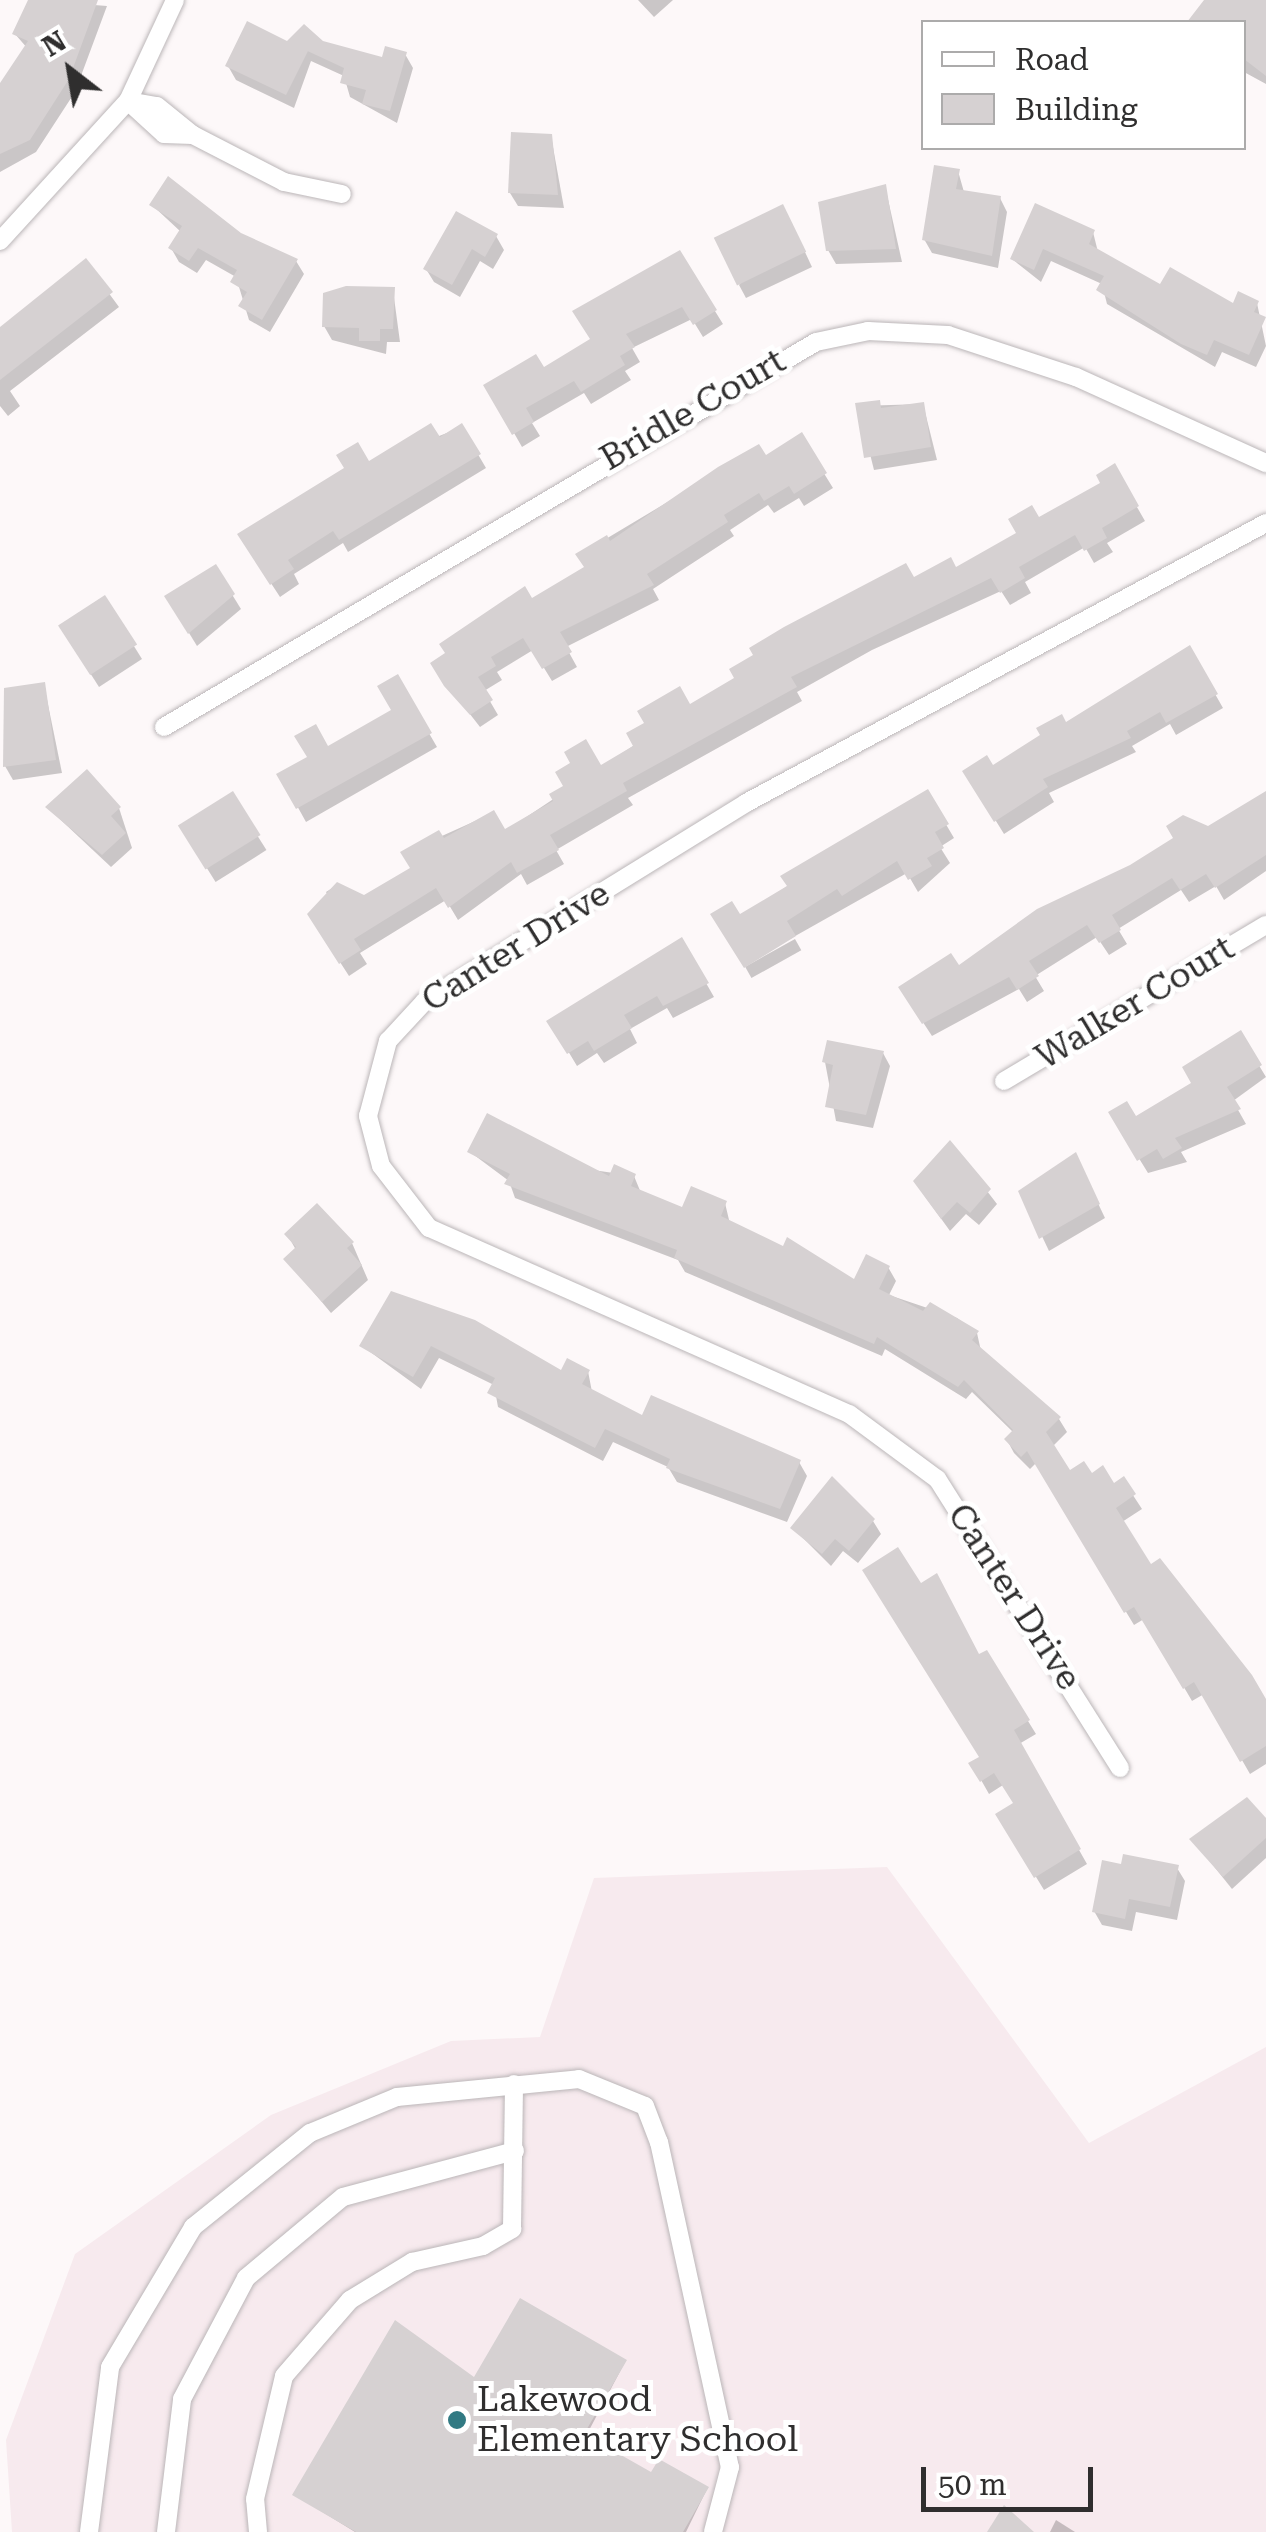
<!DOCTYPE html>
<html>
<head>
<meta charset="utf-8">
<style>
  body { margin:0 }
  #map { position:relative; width:1266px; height:2532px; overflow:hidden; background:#fdf8f9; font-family:"Roboto Serif",serif }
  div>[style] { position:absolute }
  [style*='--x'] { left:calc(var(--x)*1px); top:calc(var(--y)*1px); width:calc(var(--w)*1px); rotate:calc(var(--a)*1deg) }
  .built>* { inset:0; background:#f7eaee }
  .shadow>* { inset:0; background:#0003; transform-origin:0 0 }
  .building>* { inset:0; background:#d6d1d2; transform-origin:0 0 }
  .roads { filter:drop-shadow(0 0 2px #bbb6b8) drop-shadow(0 0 2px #bbb6b8) }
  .street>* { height:18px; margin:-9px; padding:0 9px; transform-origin:9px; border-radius:9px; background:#fff }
  .dots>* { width:28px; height:28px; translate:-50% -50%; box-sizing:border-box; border:5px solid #fff; border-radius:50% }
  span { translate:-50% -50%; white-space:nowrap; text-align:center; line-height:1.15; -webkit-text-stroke:10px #fff; paint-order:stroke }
  .street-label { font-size:35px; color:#2f2e2e }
  .poi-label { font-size:35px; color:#2f2e2e }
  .left { translate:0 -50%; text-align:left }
  .legend { position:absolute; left:921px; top:20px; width:325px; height:130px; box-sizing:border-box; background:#fff; border:2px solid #acabab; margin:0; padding:12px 18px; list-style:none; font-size:30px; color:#2f2e2e }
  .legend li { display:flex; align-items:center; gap:20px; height:50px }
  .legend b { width:50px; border:2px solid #acabab }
  .north { position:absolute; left:20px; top:20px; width:100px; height:100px; -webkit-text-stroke:8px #fff; paint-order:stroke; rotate:329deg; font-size:28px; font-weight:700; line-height:40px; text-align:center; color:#2f2e2e }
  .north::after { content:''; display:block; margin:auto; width:35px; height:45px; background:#2f2e2e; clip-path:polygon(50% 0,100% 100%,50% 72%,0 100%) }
  .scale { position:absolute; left:921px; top:2467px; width:172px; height:45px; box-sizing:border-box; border:5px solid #2f2e2e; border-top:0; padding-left:12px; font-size:30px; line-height:35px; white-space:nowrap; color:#2f2e2e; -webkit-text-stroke:8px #fff; paint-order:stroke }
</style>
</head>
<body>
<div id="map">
  <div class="built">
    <div style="clip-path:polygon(887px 1867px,1089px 2143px,1266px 2047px,1266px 2532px,12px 2532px,6px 2440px,75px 2254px,271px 2115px,451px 2041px,540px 2037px,594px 1878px)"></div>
  </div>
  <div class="shadow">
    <div style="clip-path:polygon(31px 0,107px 6px,75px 92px,36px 152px,0 172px,0 91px,28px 49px,15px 34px)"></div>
    <div style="clip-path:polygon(638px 0,673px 0,654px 17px)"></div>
    <div style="clip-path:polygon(1207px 0,1266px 3px,1266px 84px,1244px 72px,1244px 22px,1196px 22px)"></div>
    <div style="clip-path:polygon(288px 44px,384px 60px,405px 54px,413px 68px,397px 123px,350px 97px,344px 76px,311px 61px,294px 108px,236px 80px,228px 66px)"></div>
    <div style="clip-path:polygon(551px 136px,564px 208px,518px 206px,510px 193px)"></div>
    <div style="clip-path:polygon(958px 171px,964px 192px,1000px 198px,1007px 212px,998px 268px,932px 253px,924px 239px)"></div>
    <div style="clip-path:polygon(885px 186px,902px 262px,836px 264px,828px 250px)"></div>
    <div style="clip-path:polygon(152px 205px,296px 261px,304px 274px,270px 332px,249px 320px,236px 277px,206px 260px,197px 273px,179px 262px,171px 248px,181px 232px)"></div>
    <div style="clip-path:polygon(790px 220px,812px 267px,746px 298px,739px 285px)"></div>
    <div style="clip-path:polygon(1093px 232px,1098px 252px,1161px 287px,1234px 307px,1257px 303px,1266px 346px,1256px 367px,1222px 352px,1215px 367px,1107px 304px,1102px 284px,1051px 261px,1041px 282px,1012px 259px)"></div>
    <div style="clip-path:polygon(496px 236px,504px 250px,493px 269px,480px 261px,460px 297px,434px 282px,426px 269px)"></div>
    <div style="clip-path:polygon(679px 253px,723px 324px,703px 337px,692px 319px,632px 348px,640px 362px,625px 371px,631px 380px,591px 404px,584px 393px,532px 423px,540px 436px,522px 447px,487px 386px,543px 371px,593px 340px)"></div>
    <div style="clip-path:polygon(86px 262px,119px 307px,10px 391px,20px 406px,8px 416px,0 406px,0 330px)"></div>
    <div style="clip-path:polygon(393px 290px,400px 342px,387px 342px,386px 354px,332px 340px,324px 326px)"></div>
    <div style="clip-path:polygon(923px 404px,937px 460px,874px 470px,858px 406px)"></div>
    <div style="clip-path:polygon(462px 427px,486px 468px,348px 552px,343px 543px,294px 574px,299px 584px,280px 597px,248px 548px,368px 464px)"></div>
    <div style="clip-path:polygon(801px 436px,833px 488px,804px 506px,799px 498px,774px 513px,768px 505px,730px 530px,734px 536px,653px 589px,659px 600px,566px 647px,577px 667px,552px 681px,533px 650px,497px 672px,502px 680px,484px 691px,498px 715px,480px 727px,441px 677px,587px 569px,579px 555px,758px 448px,765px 458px)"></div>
    <div style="clip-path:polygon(1114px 467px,1145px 521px,1107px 543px,1113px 552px,1094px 563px,1085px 547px,1025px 582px,1031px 593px,1010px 605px,1001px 591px,872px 650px,797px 692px,802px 701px,628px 798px,633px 805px,556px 850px,564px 864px,527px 885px,521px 874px,458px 920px,446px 900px,360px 953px,367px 964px,349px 976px,318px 928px,331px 901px,326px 892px,337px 885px,365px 898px,418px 878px,404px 853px,493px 813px,504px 832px,690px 708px,913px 580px,956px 570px,1103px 484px)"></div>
    <div style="clip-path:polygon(215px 567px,241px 609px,197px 646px,167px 597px)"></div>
    <div style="clip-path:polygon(104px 598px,142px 659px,99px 687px,69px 640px)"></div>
    <div style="clip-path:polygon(1189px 648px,1223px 708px,1176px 735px,1170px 724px,1132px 746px,1136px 752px,1049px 793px,1054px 802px,1004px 834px,965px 771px,993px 768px)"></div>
    <div style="clip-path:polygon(397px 678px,437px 747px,306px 822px,280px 775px,394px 711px)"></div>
    <div style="clip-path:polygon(44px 685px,62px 773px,13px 780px,5px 766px)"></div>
    <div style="clip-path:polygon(927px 792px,954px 838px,940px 847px,950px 863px,918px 892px,907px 873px,744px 965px,740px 918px)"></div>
    <div style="clip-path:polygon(1266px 794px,1266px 871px,1224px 900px,1216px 886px,1189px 902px,1181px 890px,1118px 929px,1127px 944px,1109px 955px,1097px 937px,1035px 976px,1044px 991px,1027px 1002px,1019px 989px,932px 1036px,909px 1001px)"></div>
    <div style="left:232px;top:795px;width:65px;height:60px;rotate:58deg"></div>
    <div style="clip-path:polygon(48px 808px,119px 808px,132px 848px,111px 867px)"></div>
    <div style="left:795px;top:939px;width:13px;height:57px;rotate:61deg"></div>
    <div style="clip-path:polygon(682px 941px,714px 997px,673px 1018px,667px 1008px,630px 1029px,637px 1043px,604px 1063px,597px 1053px,577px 1066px,550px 1021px)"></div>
    <div style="clip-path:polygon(1240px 1034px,1266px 1077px,1233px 1101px,1246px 1124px,1181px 1152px,1187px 1162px,1148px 1173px,1111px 1113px,1135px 1120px,1194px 1084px)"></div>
    <div style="clip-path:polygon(883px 1053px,890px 1066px,873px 1128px,836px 1121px,825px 1062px)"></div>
    <div style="clip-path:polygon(950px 1143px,997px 1204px,979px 1225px,966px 1214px,950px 1231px,924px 1195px)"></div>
    <div style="clip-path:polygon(470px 1152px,634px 1176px,641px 1193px,683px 1211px,725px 1203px,730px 1224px,854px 1282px,888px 1267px,896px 1281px,889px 1295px,957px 1318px,977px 1333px,981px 1351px,1059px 1419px,1067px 1432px,1052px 1447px,1069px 1474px,1113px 1486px,1123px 1480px,1142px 1509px,1122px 1522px,1150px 1568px,1266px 1707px,1266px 1764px,1250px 1774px,1204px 1694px,1192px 1701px,1144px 1619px,1134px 1625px,1036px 1463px,1030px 1469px,1014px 1453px,1007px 1440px,1014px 1433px,972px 1392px,966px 1399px,885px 1349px,882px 1356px,685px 1272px,678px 1260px,515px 1198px,509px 1181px)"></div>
    <div style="clip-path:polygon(1075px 1155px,1105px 1218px,1049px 1251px,1021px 1192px)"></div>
    <div style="clip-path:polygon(287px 1234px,352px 1243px,368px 1280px,331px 1313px,286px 1259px,296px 1250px)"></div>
    <div style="clip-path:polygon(393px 1294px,562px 1373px,588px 1371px,592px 1392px,643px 1418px,799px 1462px,807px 1476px,787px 1522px,677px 1482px,668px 1467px,613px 1442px,603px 1461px,498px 1407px,494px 1385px,439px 1358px,421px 1389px,362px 1346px)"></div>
    <div style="clip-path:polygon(873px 1521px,881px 1534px,858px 1563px,843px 1551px,831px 1566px,793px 1528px)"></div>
    <div style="clip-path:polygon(920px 1587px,979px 1657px,986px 1653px,1036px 1734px,1019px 1744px,1087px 1864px,1044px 1890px,998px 1815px,1016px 1804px,1003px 1785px,989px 1794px,972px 1764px,982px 1758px)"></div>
    <div style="clip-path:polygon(1266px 1822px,1266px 1858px,1232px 1889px,1192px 1839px)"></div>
    <div style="clip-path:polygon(1177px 1868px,1185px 1881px,1177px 1920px,1136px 1912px,1132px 1931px,1102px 1925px,1094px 1911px)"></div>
    <div style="clip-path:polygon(625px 2362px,585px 2438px,652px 2476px,707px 2489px,686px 2532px,355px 2532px,295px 2495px,475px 2381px)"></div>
    <div style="clip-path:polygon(1056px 2520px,1075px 2532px,1050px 2532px)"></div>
  </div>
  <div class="building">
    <div style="clip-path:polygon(28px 0,98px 0,69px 79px,30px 140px,0 154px,0 83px,28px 41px,12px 34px)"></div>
    <div style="clip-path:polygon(1204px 0,1266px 0,1266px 76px,1244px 59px,1244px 22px,1187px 22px)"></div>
    <div style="clip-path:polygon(247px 21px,287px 41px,304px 24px,323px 41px,382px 57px,385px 46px,407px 52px,390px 111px,362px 104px,366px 90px,340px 83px,344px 68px,301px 48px,308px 51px,286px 95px,225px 66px)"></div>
    <div style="clip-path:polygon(511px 132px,552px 134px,558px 195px,508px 193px)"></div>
    <div style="clip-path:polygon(934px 165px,960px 169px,956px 189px,1001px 196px,992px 256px,922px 240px)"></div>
    <div style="clip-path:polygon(168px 176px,241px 233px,298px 259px,262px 320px,238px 306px,247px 292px,230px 282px,237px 270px,198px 248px,189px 261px,168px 248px,182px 226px,149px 205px)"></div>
    <div style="clip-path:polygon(886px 184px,896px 249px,826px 251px,818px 202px)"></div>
    <div style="clip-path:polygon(1035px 203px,1095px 230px,1089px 244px,1160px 284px,1170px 267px,1233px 303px,1238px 291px,1259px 301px,1254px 312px,1266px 317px,1249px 355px,1214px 340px,1207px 355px,1181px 344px,1096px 290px,1104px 276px,1043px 249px,1034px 270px,1010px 259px)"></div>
    <div style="left:783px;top:204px;width:53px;height:77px;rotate:64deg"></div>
    <div style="clip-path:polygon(456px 211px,498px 234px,485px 257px,472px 249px,452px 285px,423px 269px)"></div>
    <div style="clip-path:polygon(680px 250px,717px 310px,693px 325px,682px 307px,626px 334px,635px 347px,620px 356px,625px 365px,581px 392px,574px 381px,526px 408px,534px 422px,512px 435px,483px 385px,536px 354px,544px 367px,590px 339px,572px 311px)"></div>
    <div style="clip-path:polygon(86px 258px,113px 292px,0 380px,0 327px)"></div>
    <div style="clip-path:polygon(346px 286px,395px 287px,393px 329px,380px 329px,380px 341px,359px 341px,359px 328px,322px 327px,323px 293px)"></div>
    <div style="clip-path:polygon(880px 400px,881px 408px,924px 402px,931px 447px,864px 458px,855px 403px)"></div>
    <div style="clip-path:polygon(431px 423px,440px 437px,462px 423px,481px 454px,339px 540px,333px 531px,288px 560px,294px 569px,270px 585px,237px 534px,344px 468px,336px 455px,358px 442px,369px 461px)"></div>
    <div style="clip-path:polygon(802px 432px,827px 473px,794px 494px,789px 486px,764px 501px,759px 493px,724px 515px,728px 522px,647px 574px,654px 585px,560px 632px,572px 652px,542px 669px,523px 638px,491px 657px,496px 666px,478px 677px,493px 700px,470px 715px,444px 686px,430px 663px,445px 653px,439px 644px,525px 586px,532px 598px,584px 567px,575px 554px,607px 535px,610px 541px,718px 467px,759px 444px,766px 455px)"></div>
    <div style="clip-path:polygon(1115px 463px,1139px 506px,1102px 528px,1107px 538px,1084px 551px,1075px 535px,1019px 567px,1025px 578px,1000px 593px,991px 578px,791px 677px,797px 687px,623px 783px,627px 791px,550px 835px,559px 850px,517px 873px,511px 862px,448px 908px,436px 888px,354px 939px,361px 950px,339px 964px,307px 914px,337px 882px,364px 895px,410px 868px,400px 852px,439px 830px,444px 838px,494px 810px,505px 829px,553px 801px,549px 794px,563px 786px,555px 772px,570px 763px,564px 752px,586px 739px,601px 765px,633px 746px,626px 733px,644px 723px,637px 711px,680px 686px,690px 704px,734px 678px,729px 669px,753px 655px,749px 648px,784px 627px,906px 563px,914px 577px,951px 557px,956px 567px,1016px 533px,1008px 519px,1032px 505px,1039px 517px,1100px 483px,1096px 475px)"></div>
    <div style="clip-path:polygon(216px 564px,235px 594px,188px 634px,164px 596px)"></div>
    <div style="left:105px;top:595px;width:59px;height:56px;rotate:57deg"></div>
    <div style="clip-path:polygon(1190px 645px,1218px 694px,1166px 723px,1160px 712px,1127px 731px,1131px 738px,1043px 779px,1048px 787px,994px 822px,962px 771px,987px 755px,993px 765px,1040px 735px,1036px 728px,1062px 714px,1066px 722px)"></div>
    <div style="clip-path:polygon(398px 674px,432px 733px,296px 809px,276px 774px,307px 757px,294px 736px,316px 724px,328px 746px,391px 710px,377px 686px)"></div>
    <div style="clip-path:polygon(45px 682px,56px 760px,3px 767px,4px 688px)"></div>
    <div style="clip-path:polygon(87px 769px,121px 807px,111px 816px,126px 833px,102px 855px,45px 807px)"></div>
    <div style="clip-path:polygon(928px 789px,949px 824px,935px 832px,944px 848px,927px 858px,932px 866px,908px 880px,897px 861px,842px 896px,837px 889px,787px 921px,796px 936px,744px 968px,710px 914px,732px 901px,740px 914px,787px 886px,780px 876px)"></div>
    <div style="left:233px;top:791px;width:52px;height:65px;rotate:58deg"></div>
    <div style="clip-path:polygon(1266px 791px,1266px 855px,1215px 888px,1206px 874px,1180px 890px,1172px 878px,1112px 915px,1121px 930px,1099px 943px,1087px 925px,1029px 961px,1039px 976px,1017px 990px,1009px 977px,922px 1024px,898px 987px,951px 953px,959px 965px,1037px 909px,1130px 865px,1173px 838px,1166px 826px,1183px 815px,1208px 826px)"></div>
    <div style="clip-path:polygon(682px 937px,709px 983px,663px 1006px,657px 996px,624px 1015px,632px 1028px,594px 1051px,588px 1041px,567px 1054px,546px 1021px)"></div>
    <div style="clip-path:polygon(1241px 1030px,1262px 1065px,1227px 1087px,1241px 1109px,1175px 1138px,1182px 1148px,1163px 1159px,1157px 1149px,1137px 1161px,1108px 1112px,1127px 1101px,1136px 1116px,1191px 1083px,1182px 1067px)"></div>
    <div style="clip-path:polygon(827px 1040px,884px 1051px,866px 1115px,825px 1107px,833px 1065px,822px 1062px)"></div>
    <div style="clip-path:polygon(487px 1113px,609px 1176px,614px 1164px,636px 1174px,631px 1186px,682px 1207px,691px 1186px,727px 1201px,721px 1216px,783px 1246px,787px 1237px,854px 1279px,866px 1254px,890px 1266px,879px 1289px,923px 1311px,930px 1302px,979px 1331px,972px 1340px,1061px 1417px,1046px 1432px,1070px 1470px,1084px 1461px,1092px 1473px,1103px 1465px,1114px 1483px,1124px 1476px,1136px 1494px,1116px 1508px,1151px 1564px,1160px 1558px,1252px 1675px,1266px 1699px,1266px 1746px,1240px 1762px,1194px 1682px,1183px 1689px,1134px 1607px,1124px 1613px,1027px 1451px,1021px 1457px,1004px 1439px,1013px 1430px,964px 1380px,958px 1387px,877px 1337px,874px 1344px,674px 1258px,677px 1250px,504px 1184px,510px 1174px,467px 1152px)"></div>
    <div style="clip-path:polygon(950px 1140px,991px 1189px,970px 1213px,957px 1202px,941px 1219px,913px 1181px)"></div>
    <div style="clip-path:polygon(1076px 1152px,1100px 1204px,1039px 1239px,1018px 1191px)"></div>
    <div style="clip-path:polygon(317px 1203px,354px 1242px,347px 1248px,362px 1265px,322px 1302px,283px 1259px,296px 1247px,284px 1234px)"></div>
    <div style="clip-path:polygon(391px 1291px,475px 1320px,561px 1370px,567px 1358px,590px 1370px,582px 1384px,642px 1415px,651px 1395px,801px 1460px,780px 1509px,666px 1468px,670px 1459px,605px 1429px,595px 1448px,487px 1393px,495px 1378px,431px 1346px,413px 1377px,359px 1346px)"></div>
    <div style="clip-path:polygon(832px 1476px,875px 1519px,849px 1551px,835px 1539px,822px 1554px,790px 1528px)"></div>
    <div style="clip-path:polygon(898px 1547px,921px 1583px,937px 1573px,979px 1654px,987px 1650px,1030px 1720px,1014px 1730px,1081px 1849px,1034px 1878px,995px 1814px,1013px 1803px,994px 1773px,980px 1782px,968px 1763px,979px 1757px,862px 1570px)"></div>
    <div style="clip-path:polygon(1247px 1797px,1266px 1818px,1266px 1838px,1223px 1877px,1189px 1839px)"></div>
    <div style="clip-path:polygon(1123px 1854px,1179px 1865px,1170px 1907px,1129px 1899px,1125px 1919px,1092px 1912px,1102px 1860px,1121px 1864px)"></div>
    <div style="clip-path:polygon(520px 2298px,627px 2360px,584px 2434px,651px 2472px,659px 2459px,709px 2487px,683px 2532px,356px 2532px,292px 2495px,395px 2320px,474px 2377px)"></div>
    <div style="clip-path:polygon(1004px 2505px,1034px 2532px,987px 2532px)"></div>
  </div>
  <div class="roads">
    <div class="street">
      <div style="--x:128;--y:101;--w:49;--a:42.5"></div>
      <div style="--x:164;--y:134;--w:29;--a:2"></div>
      <div style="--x:193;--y:135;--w:102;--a:27.3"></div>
      <div style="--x:284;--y:182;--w:59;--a:11.7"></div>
      <div style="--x:128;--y:101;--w:29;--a:10"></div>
      <div style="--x:157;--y:106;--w:46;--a:38.9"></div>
      <div style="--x:0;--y:241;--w:190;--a:-47.6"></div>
      <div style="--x:128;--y:101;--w:111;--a:-65"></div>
      <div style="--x:164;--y:727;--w:757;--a:-30.56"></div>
      <div style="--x:816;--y:342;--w:53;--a:-11.9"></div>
      <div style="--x:868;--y:331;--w:80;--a:2.9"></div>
      <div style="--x:948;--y:335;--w:135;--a:18.2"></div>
      <div style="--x:1076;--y:377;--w:209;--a:24.4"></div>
      <div style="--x:1004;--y:1081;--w:305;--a:-30.8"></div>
      <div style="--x:1120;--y:1768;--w:342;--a:-122.3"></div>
      <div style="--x:937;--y:1479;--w:109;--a:-143.5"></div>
      <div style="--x:849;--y:1414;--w:459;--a:-156.1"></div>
      <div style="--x:429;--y:1228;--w:78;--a:-127.7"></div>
      <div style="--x:381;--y:1166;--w:52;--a:-104.6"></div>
      <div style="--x:368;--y:1116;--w:78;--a:-75.1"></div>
      <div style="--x:388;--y:1041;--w:53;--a:-47.3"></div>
      <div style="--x:424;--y:1002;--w:379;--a:-31.7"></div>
      <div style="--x:746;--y:803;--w:591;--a:-28.3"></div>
      <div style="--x:89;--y:2532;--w:166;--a:-82.7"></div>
      <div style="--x:110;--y:2367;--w:163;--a:-59.3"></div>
      <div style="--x:193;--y:2227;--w:150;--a:-38.8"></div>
      <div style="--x:310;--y:2133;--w:94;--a:-22.5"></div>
      <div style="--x:397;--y:2097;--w:183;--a:-5.6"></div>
      <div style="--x:579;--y:2079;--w:71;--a:22.2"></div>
      <div style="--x:645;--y:2106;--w:39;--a:69"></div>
      <div style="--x:659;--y:2142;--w:333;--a:77.7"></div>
      <div style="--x:730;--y:2467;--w:67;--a:104.7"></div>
      <div style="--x:166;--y:2532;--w:134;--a:-83.1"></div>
      <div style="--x:182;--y:2399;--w:137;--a:-62.1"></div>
      <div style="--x:246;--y:2278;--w:126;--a:-39.9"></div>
      <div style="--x:343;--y:2197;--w:178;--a:-15"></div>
      <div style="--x:258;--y:2532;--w:33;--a:-95"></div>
      <div style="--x:255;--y:2499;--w:126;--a:-76.7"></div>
      <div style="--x:284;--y:2376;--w:101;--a:-49"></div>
      <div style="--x:350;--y:2300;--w:73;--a:-31.5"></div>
      <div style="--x:412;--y:2262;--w:73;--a:-12.7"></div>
      <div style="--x:483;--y:2246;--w:34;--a:-30"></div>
      <div style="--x:512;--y:2229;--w:145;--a:-89.2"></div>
    </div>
  </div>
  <div class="dots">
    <div style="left:457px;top:2420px;background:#327a83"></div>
  </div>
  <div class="street-label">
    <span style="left:693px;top:410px;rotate:-30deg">Bridle Court</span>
    <span style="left:516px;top:947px;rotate:-32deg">Canter Drive</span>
    <span style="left:1135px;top:1003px;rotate:-31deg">Walker Court</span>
    <span style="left:1014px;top:1597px;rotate:57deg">Canter Drive</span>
  </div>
  <div class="poi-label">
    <span class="left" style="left:477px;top:2420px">Lakewood<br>Elementary School</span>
  </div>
  <ul class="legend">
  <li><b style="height:12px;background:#fff"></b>Road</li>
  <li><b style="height:28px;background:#d6d1d2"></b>Building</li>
  </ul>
  <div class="north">N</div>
  <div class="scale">50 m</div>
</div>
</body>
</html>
